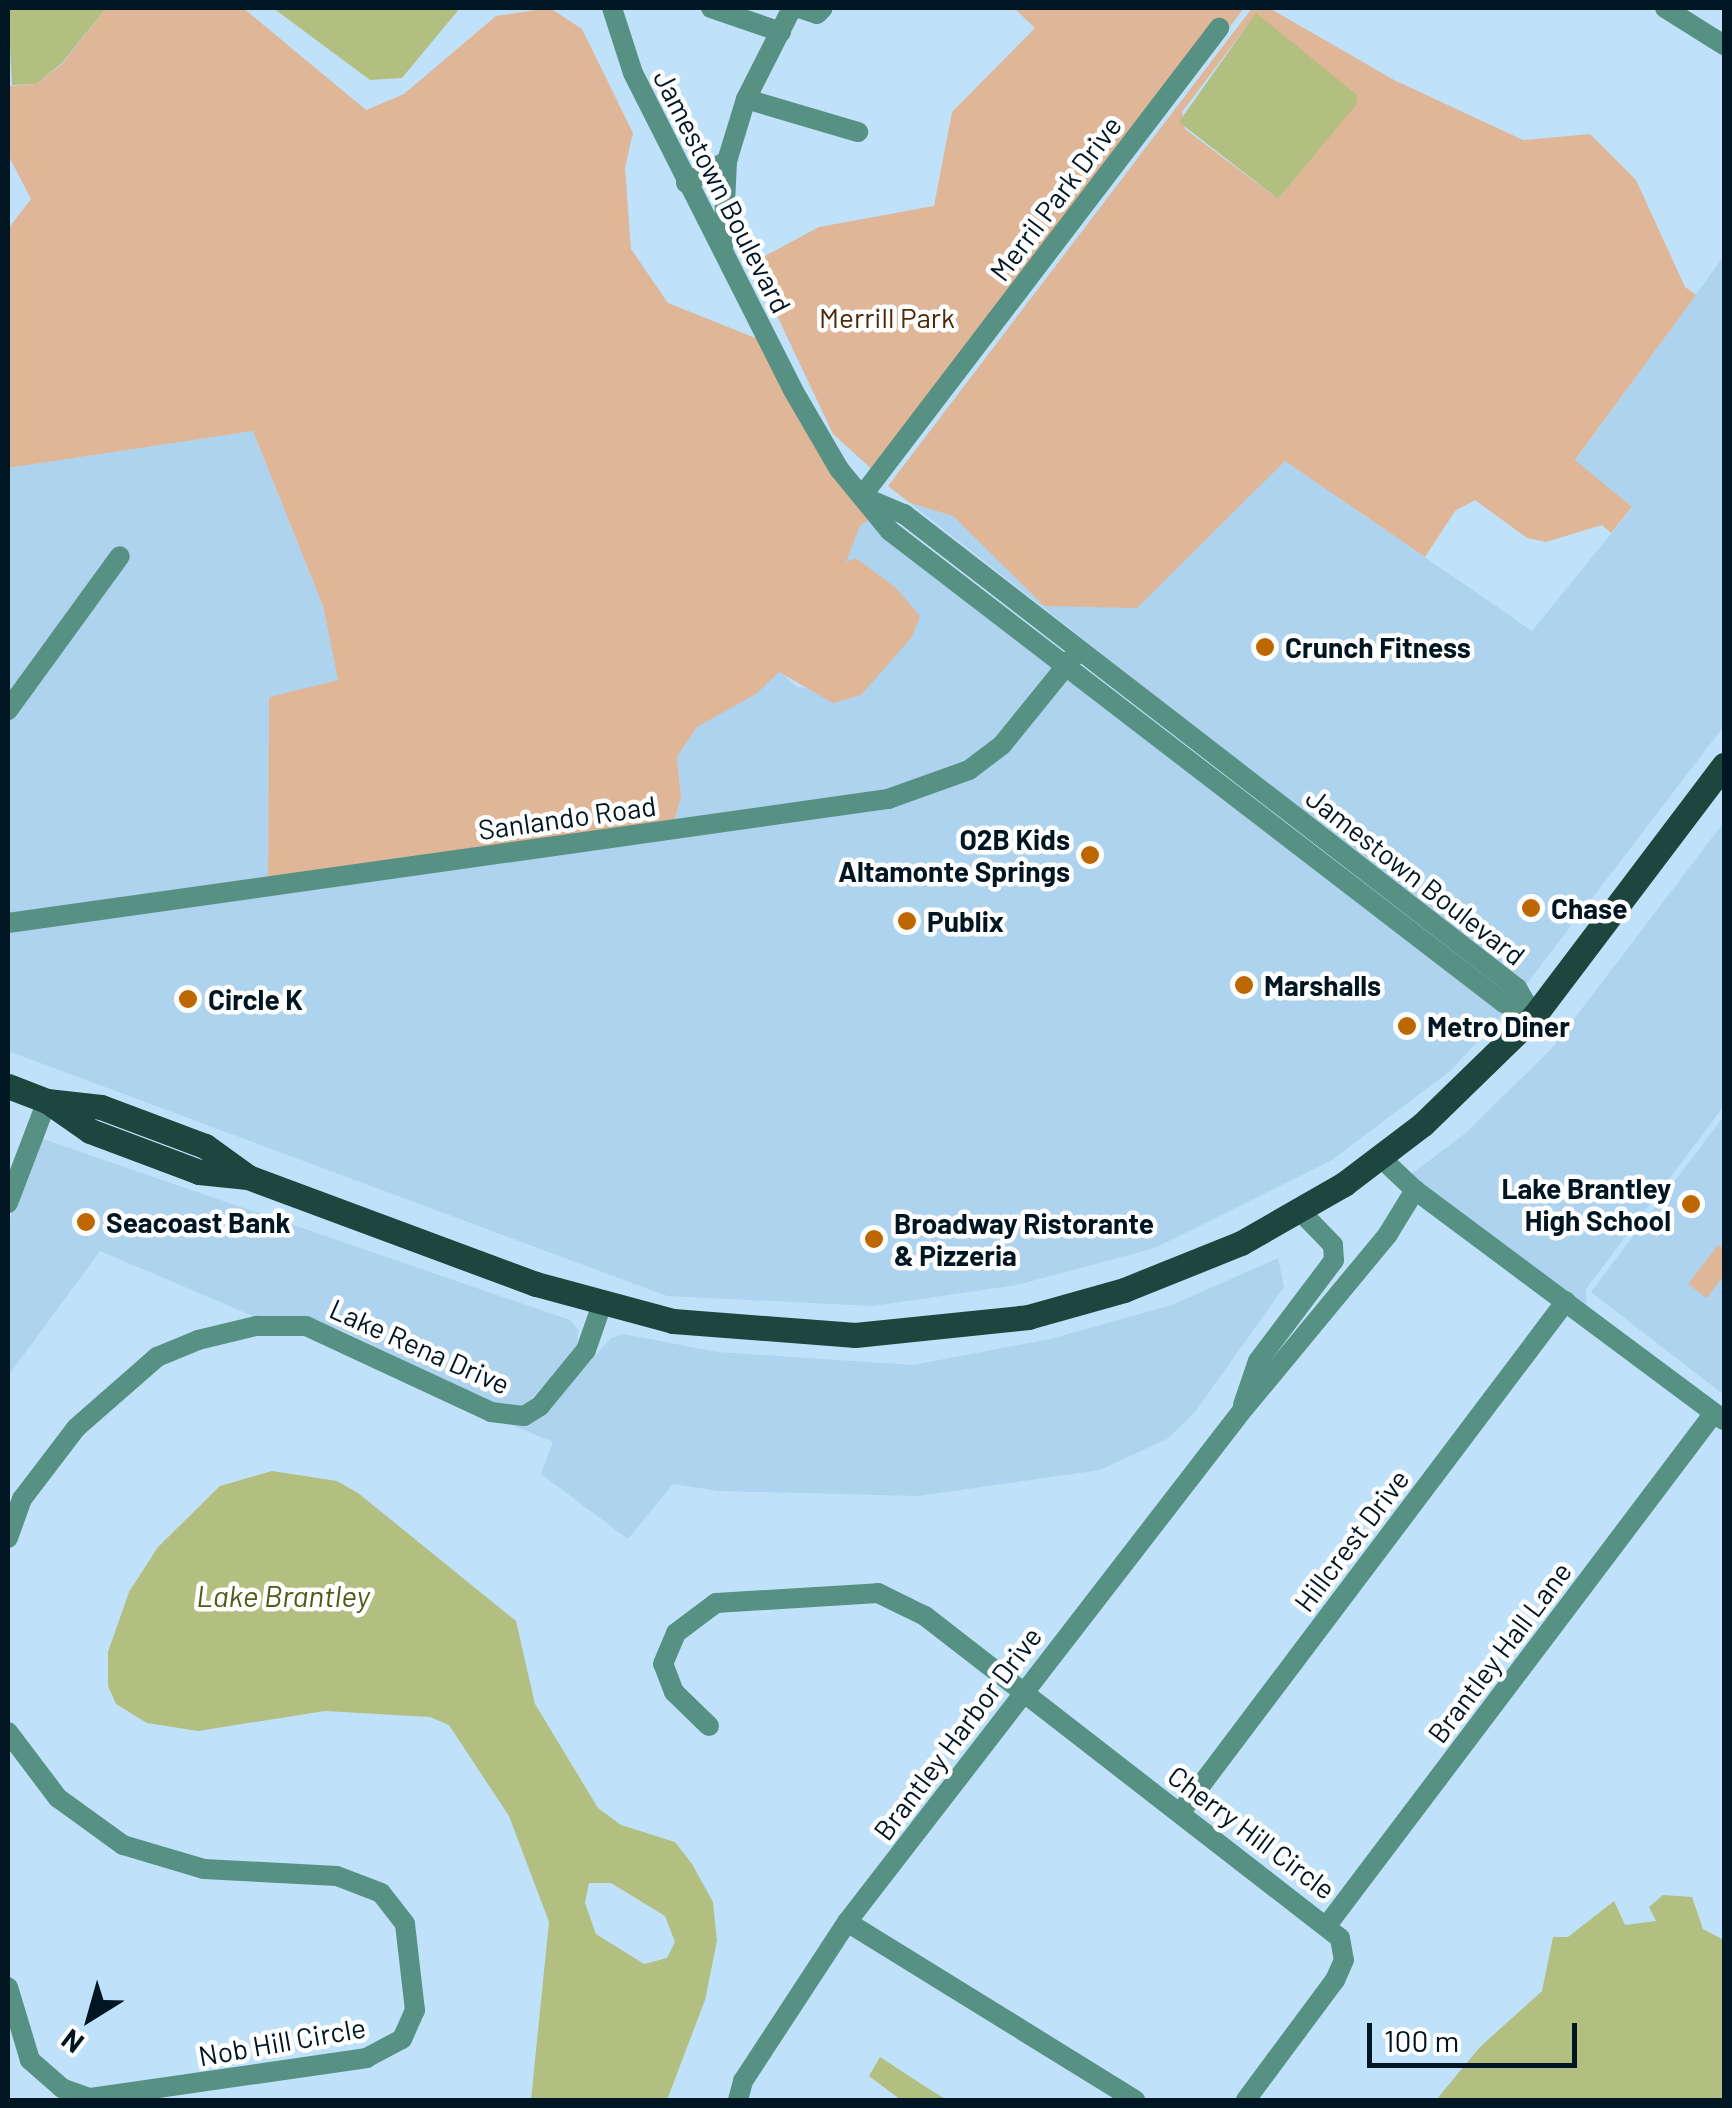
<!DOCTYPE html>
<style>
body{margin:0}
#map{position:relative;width:1732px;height:2108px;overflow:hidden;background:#bfe2fa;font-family:Barlow,sans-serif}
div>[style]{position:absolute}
.built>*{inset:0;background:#add3ee}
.green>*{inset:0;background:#dfb697}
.water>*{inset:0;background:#b2bf81}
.minor>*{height:20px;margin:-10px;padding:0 10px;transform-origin:10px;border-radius:10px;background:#579184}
.major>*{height:25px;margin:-12.5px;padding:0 12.5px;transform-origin:12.5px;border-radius:12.5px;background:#1d463e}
.dots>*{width:28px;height:28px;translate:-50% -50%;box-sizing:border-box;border:5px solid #fefefe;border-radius:50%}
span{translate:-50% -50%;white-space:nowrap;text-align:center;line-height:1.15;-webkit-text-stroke:9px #fefefe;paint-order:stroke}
.street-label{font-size:28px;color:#001623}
.park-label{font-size:28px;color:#4c2909}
.poi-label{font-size:28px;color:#001623;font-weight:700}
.left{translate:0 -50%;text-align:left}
.right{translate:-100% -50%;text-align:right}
.water-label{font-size:30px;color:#505b17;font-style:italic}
.frame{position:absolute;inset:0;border:10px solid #001623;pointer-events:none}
.north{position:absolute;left:40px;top:1968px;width:100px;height:100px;-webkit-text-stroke:8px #fefefe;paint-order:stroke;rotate:217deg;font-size:28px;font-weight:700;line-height:40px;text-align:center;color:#001623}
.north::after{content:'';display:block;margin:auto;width:35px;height:45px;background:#001623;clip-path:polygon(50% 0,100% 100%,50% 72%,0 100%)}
.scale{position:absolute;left:1367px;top:2023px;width:210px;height:45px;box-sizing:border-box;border:5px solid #001623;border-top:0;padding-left:12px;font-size:30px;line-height:35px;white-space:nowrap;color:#001623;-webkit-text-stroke:8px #fefefe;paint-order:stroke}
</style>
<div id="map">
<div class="built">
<i style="clip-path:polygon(1724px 256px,1724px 726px,1525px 986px,910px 503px,953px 516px,1044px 606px,1285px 461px,1532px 631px,1632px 508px,1575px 461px)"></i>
<i style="clip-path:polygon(253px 431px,323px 606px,338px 680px,269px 697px,268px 879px,8px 916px,8px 722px,130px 554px,118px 546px,8px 698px,8px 468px)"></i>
<i style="clip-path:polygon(870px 519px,1055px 668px,997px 740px,966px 763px,887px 792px,674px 822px,681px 797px,677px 757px,697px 727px,755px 694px,779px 671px,797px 687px,861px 695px,919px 616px,857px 558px,845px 563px,860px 526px)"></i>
<i style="clip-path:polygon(1067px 677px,1505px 1012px,1450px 1071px,1332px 1160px,1155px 1248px,1017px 1285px,873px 1306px,667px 1296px,8px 1051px,8px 931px,895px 805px,971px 777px)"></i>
<i style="clip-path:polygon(1724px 822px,1724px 1106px,1586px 1289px,1587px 1307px,1410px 1175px,1467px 1132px,1552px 1048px)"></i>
<i style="clip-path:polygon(1724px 1116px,1724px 1395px,1591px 1292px)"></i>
<i style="clip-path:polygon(40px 1138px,570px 1320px,578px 1329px,577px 1349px,523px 1408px,494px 1405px,346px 1332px,307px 1319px,258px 1318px,100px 1251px,8px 1376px,8px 1223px)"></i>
<i style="clip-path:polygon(1278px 1258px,1284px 1287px,1195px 1412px,1167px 1439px,1100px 1470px,918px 1496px,719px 1491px,673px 1484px,628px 1539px,541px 1474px,553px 1442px,509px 1424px,545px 1411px,611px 1338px,624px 1334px,717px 1352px,913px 1365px,1050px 1339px,1172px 1305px)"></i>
</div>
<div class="green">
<i style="clip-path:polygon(106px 8px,243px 8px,366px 110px,404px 94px,496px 16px,550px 8px,582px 29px,633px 133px,625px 168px,631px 249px,668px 303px,758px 339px,870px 519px,860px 526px,846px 562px,856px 558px,896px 588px,920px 616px,912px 637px,861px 695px,833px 703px,779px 672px,756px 694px,697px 727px,677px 757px,681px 797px,674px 822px,268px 879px,269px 697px,338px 680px,323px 606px,253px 431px,8px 468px,8px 229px,31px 199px,8px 155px,8px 86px,36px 84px,62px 64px)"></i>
<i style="clip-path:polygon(1014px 8px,1244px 8px,885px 481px,833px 434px,752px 263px,819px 227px,934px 206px,952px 112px,1035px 28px)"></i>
<i style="clip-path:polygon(evenodd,1252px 8px,1269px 8px,1394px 80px,1523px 140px,1590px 134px,1636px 180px,1685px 287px,1696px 295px,1575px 460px,1632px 507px,1611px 533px,1602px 525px,1546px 542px,1527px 538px,1475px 500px,1455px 511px,1425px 557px,1285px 461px,1137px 608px,1044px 606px,953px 516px,910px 503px,888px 486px,1252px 8px,1256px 14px,1356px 104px,1278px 199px,1185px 129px,1182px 112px,1256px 14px)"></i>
<i style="clip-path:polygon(1718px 1245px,1724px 1249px,1724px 1275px,1707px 1298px,1688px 1284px)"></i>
</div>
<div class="water">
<i style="clip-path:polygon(8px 8px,106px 8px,62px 63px,36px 84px,12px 85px)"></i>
<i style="clip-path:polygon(273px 8px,460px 8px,402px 78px,370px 80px)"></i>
<i style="clip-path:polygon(1256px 13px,1357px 95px,1356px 105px,1278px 199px,1179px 122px)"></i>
<i style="clip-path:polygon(evenodd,272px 1471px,337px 1481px,358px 1493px,516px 1621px,535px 1704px,598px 1808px,621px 1825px,675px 1842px,692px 1864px,713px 1902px,717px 1941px,705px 2000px,667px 2100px,531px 2100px,549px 1922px,509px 1816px,449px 1725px,430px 1717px,325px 1711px,198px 1731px,147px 1723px,116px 1704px,108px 1686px,108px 1652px,129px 1592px,158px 1547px,220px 1486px,272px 1471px,589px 1883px,611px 1883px,665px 1916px,675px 1942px,667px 1958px,644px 1964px,596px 1934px,585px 1903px,589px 1883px)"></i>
<i style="clip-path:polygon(1663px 1895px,1692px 1897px,1703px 1929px,1724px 1940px,1724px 2100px,1436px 2100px,1480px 2047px,1542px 1991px,1553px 1937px,1568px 1937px,1614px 1901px,1625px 1925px,1656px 1921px,1649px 1907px)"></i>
<i style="clip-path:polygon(880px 2057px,929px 2089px,947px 2100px,901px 2100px,869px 2076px)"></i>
</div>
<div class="minor">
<i style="left:612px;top:8px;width:68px;rotate:72.1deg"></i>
<i style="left:633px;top:73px;width:355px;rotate:63.2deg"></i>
<i style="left:793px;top:390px;width:91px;rotate:59.8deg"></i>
<i style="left:839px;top:469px;width:80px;rotate:50.6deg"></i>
<i style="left:890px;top:531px;width:774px;rotate:37.55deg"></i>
<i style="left:1504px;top:1003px;width:33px;rotate:23deg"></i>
<i style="left:711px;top:8px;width:74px;rotate:18.9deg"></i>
<i style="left:799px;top:8px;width:19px;rotate:18deg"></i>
<i style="left:817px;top:14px;width:8px;rotate:-45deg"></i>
<i style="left:1665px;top:8px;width:70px;rotate:32.1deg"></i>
<i style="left:746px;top:99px;width:117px;rotate:16.4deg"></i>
<i style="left:686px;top:183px;width:47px;rotate:-28.2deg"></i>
<i style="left:723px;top:246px;width:85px;rotate:-87.3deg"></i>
<i style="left:727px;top:161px;width:65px;rotate:-73deg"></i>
<i style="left:746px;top:99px;width:102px;rotate:-63.2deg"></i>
<i style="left:862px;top:496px;width:589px;rotate:-52.66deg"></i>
<i style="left:868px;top:499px;width:39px;rotate:23deg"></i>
<i style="left:904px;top:514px;width:775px;rotate:37.71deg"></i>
<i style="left:1517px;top:988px;width:32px;rotate:60deg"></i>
<i style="left:8px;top:710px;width:190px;rotate:-54deg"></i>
<i style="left:8px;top:923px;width:889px;rotate:-8.02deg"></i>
<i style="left:888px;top:799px;width:86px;rotate:-19.7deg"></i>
<i style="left:969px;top:770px;width:41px;rotate:-37.1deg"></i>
<i style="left:1002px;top:745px;width:121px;rotate:-51deg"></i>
<i style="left:1380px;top:1157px;width:48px;rotate:43.3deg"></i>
<i style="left:1415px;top:1190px;width:385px;rotate:36.7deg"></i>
<i style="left:8px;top:1203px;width:109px;rotate:-69.1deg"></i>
<i style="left:1243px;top:1405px;width:46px;rotate:-71.2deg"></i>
<i style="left:1258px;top:1361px;width:126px;rotate:-53deg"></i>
<i style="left:1334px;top:1260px;width:15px;rotate:-94deg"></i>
<i style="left:1333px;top:1245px;width:47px;rotate:-134.1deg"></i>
<i style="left:8px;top:1538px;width:41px;rotate:-70.3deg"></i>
<i style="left:22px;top:1499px;width:89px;rotate:-52.7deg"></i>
<i style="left:76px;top:1428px;width:108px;rotate:-41.2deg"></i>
<i style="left:157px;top:1357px;width:44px;rotate:-22.5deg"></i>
<i style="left:198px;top:1340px;width:60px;rotate:-13.6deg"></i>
<i style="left:256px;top:1326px;width:50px"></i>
<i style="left:306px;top:1326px;width:204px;rotate:24.9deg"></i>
<i style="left:491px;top:1412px;width:33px;rotate:7deg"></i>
<i style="left:524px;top:1416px;width:19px;rotate:-32deg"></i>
<i style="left:540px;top:1406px;width:72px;rotate:-50.6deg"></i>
<i style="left:586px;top:1350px;width:49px;rotate:-70.8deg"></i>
<i style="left:709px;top:1726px;width:49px;rotate:-135.8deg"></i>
<i style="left:674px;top:1692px;width:30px;rotate:-111deg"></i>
<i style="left:663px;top:1664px;width:34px;rotate:-67deg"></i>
<i style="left:676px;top:1633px;width:50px;rotate:-36.9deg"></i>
<i style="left:716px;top:1603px;width:162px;rotate:-3.5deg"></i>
<i style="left:878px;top:1593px;width:52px;rotate:26.1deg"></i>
<i style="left:925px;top:1616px;width:525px;rotate:37.81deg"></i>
<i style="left:1340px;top:1938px;width:22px;rotate:80deg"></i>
<i style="left:1344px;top:1960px;width:22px;rotate:114deg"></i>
<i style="left:1335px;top:1980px;width:149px;rotate:126.6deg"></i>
<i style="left:8px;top:1732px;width:83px;rotate:52.9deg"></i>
<i style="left:58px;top:1798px;width:80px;rotate:35.9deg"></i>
<i style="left:123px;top:1845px;width:84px;rotate:16.5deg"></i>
<i style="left:204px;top:1869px;width:133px;rotate:3deg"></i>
<i style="left:337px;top:1876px;width:47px;rotate:21.1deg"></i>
<i style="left:381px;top:1893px;width:39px;rotate:52deg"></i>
<i style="left:405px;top:1924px;width:87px;rotate:83.4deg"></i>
<i style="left:415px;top:2010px;width:32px;rotate:114deg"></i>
<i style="left:402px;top:2039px;width:40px;rotate:152deg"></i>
<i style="left:367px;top:2058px;width:281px;rotate:171.8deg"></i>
<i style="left:89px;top:2098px;width:29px;rotate:-160deg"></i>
<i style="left:62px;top:2088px;width:43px;rotate:-138.8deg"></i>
<i style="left:30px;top:2060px;width:76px;rotate:-106.8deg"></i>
<i style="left:1180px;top:1813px;width:641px;rotate:-52.99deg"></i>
<i style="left:847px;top:1922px;width:339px;rotate:31.7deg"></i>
<i style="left:1328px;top:1924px;width:640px;rotate:-52.93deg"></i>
<i style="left:738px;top:2100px;width:20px;rotate:-75deg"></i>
<i style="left:743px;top:2081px;width:190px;rotate:-56.8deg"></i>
<i style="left:847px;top:1922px;width:644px;rotate:-52.31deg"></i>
<i style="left:1241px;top:1412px;width:231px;rotate:-50.4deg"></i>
<i style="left:1388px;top:1234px;width:52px;rotate:-58.5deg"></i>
</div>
<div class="major">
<i style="left:8px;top:1086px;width:42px;rotate:21deg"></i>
<i style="left:47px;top:1101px;width:54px;rotate:6.3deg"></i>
<i style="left:101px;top:1107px;width:111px;rotate:20.6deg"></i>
<i style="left:205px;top:1146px;width:53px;rotate:35.8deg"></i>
<i style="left:47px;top:1101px;width:52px;rotate:34.9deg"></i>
<i style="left:90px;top:1131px;width:116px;rotate:20.6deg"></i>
<i style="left:199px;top:1172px;width:49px;rotate:5.8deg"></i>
<i style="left:248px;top:1177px;width:307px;rotate:20.4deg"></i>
<i style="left:536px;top:1284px;width:142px;rotate:15.1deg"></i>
<i style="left:673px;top:1321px;width:183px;rotate:4.4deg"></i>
<i style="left:855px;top:1335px;width:174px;rotate:-5.9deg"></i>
<i style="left:1028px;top:1317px;width:100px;rotate:-15.7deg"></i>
<i style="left:1124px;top:1290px;width:126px;rotate:-21.9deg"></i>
<i style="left:1241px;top:1243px;width:119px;rotate:-29.8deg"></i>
<i style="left:1344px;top:1184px;width:99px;rotate:-37.2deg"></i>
<i style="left:1423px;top:1124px;width:155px;rotate:-44.2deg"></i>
<i style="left:1534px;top:1016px;width:315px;rotate:-52.9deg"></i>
</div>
<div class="dots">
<i style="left:1265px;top:647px;background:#be6600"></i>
<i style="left:1090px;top:855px;background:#be6600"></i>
<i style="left:1531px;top:908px;background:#be6600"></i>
<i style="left:907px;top:921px;background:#be6600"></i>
<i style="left:1244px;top:985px;background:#be6600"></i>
<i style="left:188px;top:999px;background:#be6600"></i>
<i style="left:1407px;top:1026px;background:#be6600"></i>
<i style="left:1691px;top:1204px;background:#be6600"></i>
<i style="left:86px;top:1222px;background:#be6600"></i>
<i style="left:874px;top:1239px;background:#be6600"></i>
</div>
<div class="street-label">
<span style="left:723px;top:191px;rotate:63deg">Jamestown Boulevard</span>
<span style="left:1055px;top:198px;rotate:-53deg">Merril Park Drive</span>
<span style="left:567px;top:817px;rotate:-8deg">Sanlando Road</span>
<span style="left:1416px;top:876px;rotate:38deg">Jamestown Boulevard</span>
<span style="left:420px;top:1346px;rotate:24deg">Lake Rena Drive</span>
<span style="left:1351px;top:1540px;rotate:-53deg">Hillcrest Drive</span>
<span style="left:1499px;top:1652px;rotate:-53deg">Brantley Hall Lane</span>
<span style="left:957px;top:1733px;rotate:-53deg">Brantley Harbor Drive</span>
<span style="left:1252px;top:1832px;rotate:37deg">Cherry Hill Circle</span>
<span style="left:282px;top:2041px;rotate:-10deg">Nob Hill Circle</span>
</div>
<div class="park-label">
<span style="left:887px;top:317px">Merrill Park</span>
</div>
<div class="poi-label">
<span class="left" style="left:1285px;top:647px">Crunch Fitness</span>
<span class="right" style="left:1070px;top:855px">O2B Kids<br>Altamonte Springs</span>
<span class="left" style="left:1551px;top:908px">Chase</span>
<span class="left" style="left:927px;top:921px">Publix</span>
<span class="left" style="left:1264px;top:985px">Marshalls</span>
<span class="left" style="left:208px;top:999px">Circle K</span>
<span class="left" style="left:1427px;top:1026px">Metro Diner</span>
<span class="right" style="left:1671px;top:1204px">Lake Brantley<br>High School</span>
<span class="left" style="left:106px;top:1222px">Seacoast Bank</span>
<span class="left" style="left:894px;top:1239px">Broadway Ristorante<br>&amp; Pizzeria</span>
</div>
<div class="water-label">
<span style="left:283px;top:1595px">Lake Brantley</span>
</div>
<div class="frame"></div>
<div class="north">N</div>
<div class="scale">100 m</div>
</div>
